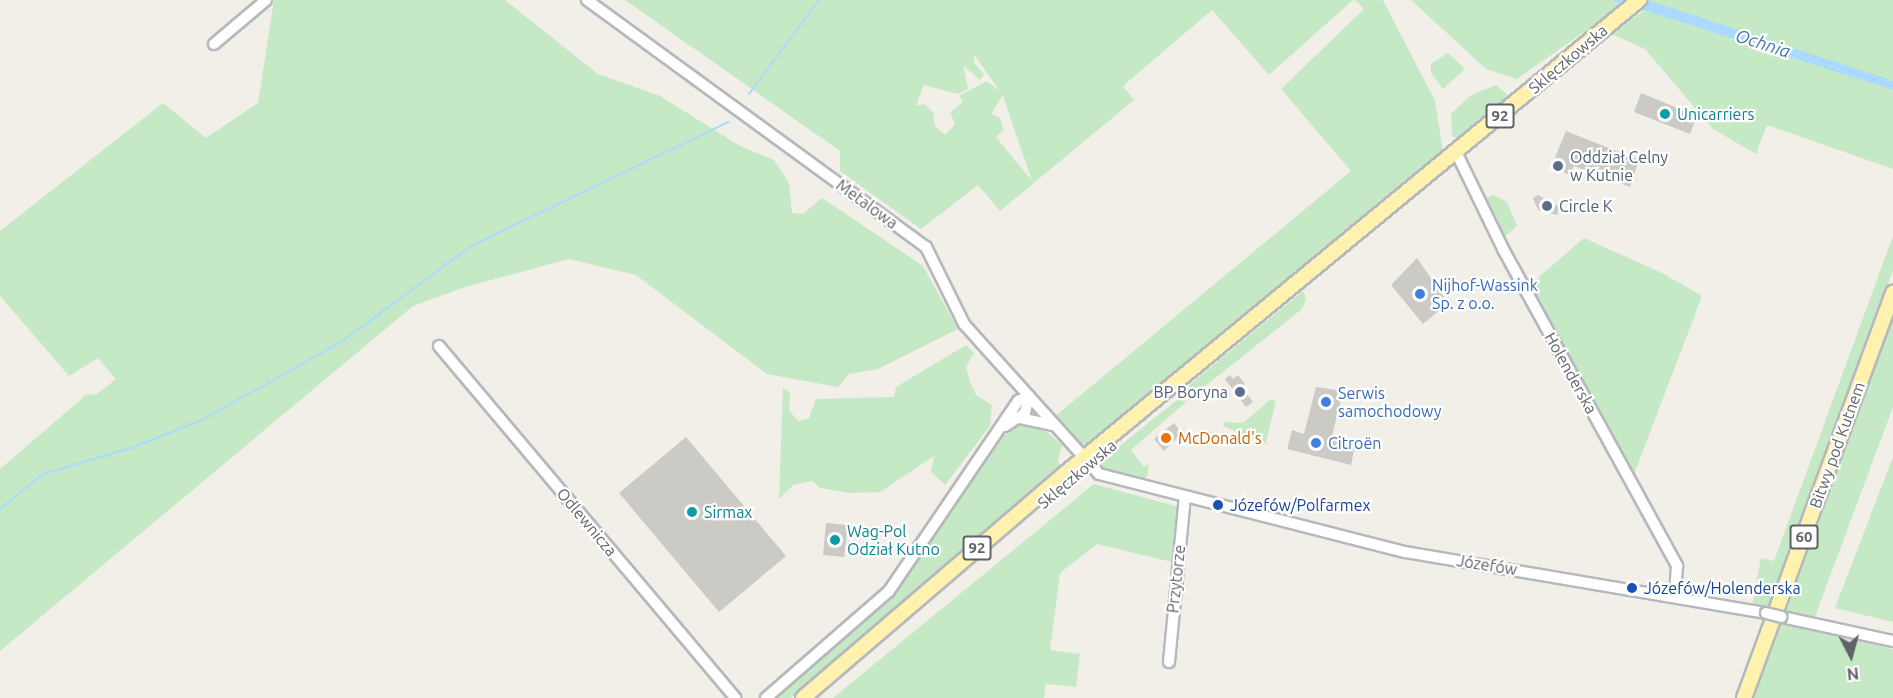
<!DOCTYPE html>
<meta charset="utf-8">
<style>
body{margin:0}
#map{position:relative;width:1893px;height:698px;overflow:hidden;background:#f1efe8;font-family:Ubuntu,sans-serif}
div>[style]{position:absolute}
.green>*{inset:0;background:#c5e8c5}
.water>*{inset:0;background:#aadaff}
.stream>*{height:2px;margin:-1px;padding:0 1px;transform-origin:1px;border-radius:1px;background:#aadaff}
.building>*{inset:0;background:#cccac5}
.roads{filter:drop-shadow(2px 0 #b5b8bc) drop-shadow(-2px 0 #b5b8bc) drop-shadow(0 2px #b5b8bc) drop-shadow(0 -2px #b5b8bc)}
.minor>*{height:10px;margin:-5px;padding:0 5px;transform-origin:5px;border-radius:5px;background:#fff}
.major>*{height:14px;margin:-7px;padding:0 7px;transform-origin:7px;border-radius:7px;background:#fff2af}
.bridges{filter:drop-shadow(2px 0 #b5b8bc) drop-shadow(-2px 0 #b5b8bc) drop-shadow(0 2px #b5b8bc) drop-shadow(0 -2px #b5b8bc)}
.minor-bridge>*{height:10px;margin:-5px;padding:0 5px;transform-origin:5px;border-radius:5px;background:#fff}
.dots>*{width:16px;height:16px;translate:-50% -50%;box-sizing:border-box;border:3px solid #fff;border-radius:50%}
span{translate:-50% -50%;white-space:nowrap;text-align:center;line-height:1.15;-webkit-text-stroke:4.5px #fff;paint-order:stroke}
.shield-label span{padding:2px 4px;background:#fff;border:2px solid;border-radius:4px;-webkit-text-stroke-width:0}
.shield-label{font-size:15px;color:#5f6368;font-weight:700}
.street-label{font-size:16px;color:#5f6368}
.culture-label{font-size:16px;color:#0d838f}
.left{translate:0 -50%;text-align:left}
.service-label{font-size:16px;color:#4e5e75}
.right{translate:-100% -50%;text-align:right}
.shop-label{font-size:16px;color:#366cbe}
.food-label{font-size:16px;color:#c56008}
.transit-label{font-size:16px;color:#164399}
.water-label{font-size:18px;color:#4174aa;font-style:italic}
.north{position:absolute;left:1821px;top:626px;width:60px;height:60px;-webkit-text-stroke:4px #fff;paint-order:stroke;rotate:174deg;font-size:16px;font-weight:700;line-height:24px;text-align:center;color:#5f6368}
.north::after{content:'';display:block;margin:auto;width:21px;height:27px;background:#5f6368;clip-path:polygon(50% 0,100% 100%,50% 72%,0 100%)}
</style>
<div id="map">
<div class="green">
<i style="clip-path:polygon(274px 0,505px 0,598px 74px,660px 96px,740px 146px,774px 160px,789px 183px,792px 213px,803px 214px,822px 198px,923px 266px,958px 329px,878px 369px,849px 374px,838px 387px,767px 374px,636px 275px,569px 259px,465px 287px,413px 306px,0 651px,0 469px,86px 395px,97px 394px,116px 379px,98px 358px,69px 376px,0 296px,0 231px,163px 103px,206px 138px,258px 103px)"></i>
<i style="clip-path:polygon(evenodd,625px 0,1353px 0,1269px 75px,1212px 10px,1123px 86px,1134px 100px,1000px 211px,978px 185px,921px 229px,840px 171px,840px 151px,625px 0,974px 54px,1000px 92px,987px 81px,959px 96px,963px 102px,950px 112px,955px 124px,945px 135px,935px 126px,933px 112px,924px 104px,916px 106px,924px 85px,958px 94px,968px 89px,963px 65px,980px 80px,984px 74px,974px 63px,974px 54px,625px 0,1002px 96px,1003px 96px,1032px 181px,996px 137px,1004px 130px,999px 117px,991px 114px,1002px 96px)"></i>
<i style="clip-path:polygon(1355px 0,1383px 0,1435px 101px,1443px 152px,1092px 443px,1076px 445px,1053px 418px,1351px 171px,1281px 89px,1364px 9px)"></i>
<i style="clip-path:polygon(1411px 0,1612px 0,1625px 3px,1517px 79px,1486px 69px)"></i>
<i style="clip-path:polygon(1648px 0,1893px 0,1893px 81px,1730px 30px)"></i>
<i style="clip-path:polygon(1644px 10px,1893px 90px,1893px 169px,1767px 125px,1756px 154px,1713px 129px,1645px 49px,1612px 34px)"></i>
<i style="clip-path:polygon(1448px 53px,1465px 69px,1443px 89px,1431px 73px,1431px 64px)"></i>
<i style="clip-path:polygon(1496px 85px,1510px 97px,1459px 139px,1452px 136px,1451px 114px,1471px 95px)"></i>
<i style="clip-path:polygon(1493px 195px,1507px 202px,1517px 226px,1505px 236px,1499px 234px,1484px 200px)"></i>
<i style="clip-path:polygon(1893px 236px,1893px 270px,1804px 518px,1769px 610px,1752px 606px,1761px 558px,1774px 561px)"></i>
<i style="clip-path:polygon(1584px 238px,1664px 274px,1702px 296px,1634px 474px,1531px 294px,1540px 276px)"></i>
<i style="clip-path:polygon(1303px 291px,1306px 299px,1302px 309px,1199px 391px,1191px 392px,1189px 385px)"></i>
<i style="clip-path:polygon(1893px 315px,1893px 407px,1814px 619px,1786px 612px)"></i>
<i style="clip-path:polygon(966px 345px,974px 353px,966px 367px,970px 382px,976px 395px,992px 405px,990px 426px,945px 485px,931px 472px,934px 456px,880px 492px,850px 493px,820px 488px,812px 481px,793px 485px,779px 499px,783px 388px,790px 392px,789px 410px,798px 421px,809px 418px,816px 399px,894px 397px,896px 387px)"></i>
<i style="clip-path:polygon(1271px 399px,1276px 401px,1266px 442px,1269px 445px,1223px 426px,1225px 422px,1243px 423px)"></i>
<i style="clip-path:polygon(1177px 400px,1187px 401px,1131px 450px,1144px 467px,1149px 464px,1147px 477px,1138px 480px,1105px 473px,1101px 461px)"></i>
<i style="clip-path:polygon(1022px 423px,1040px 426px,1062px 445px,1058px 460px,1062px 470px,791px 698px,770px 698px,895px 589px,999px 439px)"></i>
<i style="clip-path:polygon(1893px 457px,1893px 622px,1835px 608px)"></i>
<i style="clip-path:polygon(1094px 484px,1179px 507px,1172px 562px,1097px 544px,1060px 573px,1050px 650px,1080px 654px,1076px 687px,1046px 684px,1044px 698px,833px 698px)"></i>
<i style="clip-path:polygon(1781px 624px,1893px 649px,1893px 698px,1754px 698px)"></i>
</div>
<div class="water">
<i style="clip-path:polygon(1612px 0,1648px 0,1893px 81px,1893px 90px)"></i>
</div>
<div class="stream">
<i style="left:749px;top:94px;width:117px;rotate:-53.3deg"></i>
<i style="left:0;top:509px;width:55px;rotate:-39.1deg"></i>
<i style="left:43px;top:474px;width:95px;rotate:-16.5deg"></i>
<i style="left:134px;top:447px;width:73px;rotate:-21.7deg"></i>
<i style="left:202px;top:420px;width:159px;rotate:-29.3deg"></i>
<i style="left:341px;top:342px;width:162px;rotate:-36.4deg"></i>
<i style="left:471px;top:246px;width:286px;rotate:-25.7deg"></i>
</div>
<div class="building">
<i style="clip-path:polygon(1641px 93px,1697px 116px,1690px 134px,1634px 112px)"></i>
<i style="clip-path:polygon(1566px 131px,1639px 160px,1630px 187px,1574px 166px,1570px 175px,1551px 167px)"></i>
<i style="clip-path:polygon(1538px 195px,1560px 207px,1557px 215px,1538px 210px,1533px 198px)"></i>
<i style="clip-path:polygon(1417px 258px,1448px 303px,1423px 324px,1391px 285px)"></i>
<i style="clip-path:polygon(1230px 375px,1233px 379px,1238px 375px,1245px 384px,1242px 387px,1253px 402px,1246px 407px,1225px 379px)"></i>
<i style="clip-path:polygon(1316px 387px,1343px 391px,1331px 440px,1355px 446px,1351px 465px,1287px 449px,1292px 430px,1304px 434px)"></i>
<i style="clip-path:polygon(1174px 423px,1182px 433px,1164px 451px,1154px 439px)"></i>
<i style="clip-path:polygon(686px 437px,786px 556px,719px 612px,619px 493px)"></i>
<i style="clip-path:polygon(826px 523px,848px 525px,844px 557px,823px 555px)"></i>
</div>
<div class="roads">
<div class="minor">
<i style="left:587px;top:0;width:419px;rotate:36.1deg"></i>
<i style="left:926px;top:247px;width:86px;rotate:63.7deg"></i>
<i style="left:964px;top:324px;width:202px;rotate:48deg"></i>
<i style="left:1099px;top:474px;width:316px;rotate:14.3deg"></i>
<i style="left:1405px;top:552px;width:366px;rotate:9.6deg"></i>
<i style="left:214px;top:44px;width:68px;rotate:-40.2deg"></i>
<i style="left:1456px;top:152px;width:108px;rotate:64.1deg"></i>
<i style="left:1503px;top:249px;width:362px;rotate:61.2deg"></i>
<i style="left:1677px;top:566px;width:28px;rotate:94deg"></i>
<i style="left:439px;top:346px;width:460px;rotate:49.9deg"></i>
<i style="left:1020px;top:418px;width:34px;rotate:12deg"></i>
<i style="left:1005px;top:426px;width:24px;rotate:-33deg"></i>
<i style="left:1025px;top:413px;width:17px;rotate:-77deg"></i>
<i style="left:1782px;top:617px;width:114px;rotate:12.2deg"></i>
<i style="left:1169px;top:662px;width:166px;rotate:-84.5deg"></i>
<i style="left:766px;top:698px;width:163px;rotate:-41deg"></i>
<i style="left:889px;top:591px;width:230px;rotate:-55.8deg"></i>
<i style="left:1018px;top:401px;width:12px;rotate:-24deg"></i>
</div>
<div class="major">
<i style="left:803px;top:698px;width:348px;rotate:-40.6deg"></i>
<i style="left:1067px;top:472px;width:742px;rotate:-39.53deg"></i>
<i style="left:1744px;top:698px;width:432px;rotate:-69.8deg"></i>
</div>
</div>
<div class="bridges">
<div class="minor-bridge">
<i style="left:1766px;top:613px;width:16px;rotate:14deg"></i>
</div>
</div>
<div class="dots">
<i style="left:1665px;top:114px;background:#0f9aa8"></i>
<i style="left:1558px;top:166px;background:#5c6f8a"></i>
<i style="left:1547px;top:206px;background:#5c6f8a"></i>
<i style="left:1420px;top:294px;background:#3f7fe0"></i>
<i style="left:1240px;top:392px;background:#5c6f8a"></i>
<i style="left:1326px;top:402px;background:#3f7fe0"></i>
<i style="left:1166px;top:438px;background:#e8710a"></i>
<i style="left:1316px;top:443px;background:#3f7fe0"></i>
<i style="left:1218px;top:505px;background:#1a4fb4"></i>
<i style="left:692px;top:512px;background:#0f9aa8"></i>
<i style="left:835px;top:540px;background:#0f9aa8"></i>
<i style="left:1632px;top:588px;background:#1a4fb4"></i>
</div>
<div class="shield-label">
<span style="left:1500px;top:116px">92</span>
<span style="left:1804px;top:537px">60</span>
<span style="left:977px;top:548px">92</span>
</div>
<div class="street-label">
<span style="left:1568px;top:59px;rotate:-40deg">Sklęczkowska</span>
<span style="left:867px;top:204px;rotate:36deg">Metalowa</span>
<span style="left:1571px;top:373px;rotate:61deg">Holenderska</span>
<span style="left:1837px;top:445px;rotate:-70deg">Bitwy pod Kutnem</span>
<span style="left:1077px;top:474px;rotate:-40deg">Sklęczkowska</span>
<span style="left:587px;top:522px;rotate:50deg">Odlewnicza</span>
<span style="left:1487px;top:565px;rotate:9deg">Józefów</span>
<span style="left:1176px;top:579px;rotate:-84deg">Przytorze</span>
</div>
<div class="culture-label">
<span class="left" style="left:1677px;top:114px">Unicarriers</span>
<span class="left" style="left:704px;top:512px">Sirmax</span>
<span class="left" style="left:847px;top:540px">Wag-Pol<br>Odział Kutno</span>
</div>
<div class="service-label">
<span class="left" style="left:1570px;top:166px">Oddział Celny<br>w Kutnie</span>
<span class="left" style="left:1559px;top:206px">Circle K</span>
<span class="right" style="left:1228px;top:392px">BP Boryna</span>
</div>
<div class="shop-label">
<span class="left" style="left:1432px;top:294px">Nijhof-Wassink<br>Sp. z o.o.</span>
<span class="left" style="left:1338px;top:402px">Serwis<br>samochodowy</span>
<span class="left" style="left:1328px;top:443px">Citroën</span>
</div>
<div class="food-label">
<span class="left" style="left:1178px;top:438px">McDonald's</span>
</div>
<div class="transit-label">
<span class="left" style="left:1230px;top:505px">Józefów/Polfarmex</span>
<span class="left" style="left:1644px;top:588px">Józefów/Holenderska</span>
</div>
<div class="water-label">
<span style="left:1763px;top:43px;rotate:18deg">Ochnia</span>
</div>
<div class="north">N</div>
</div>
